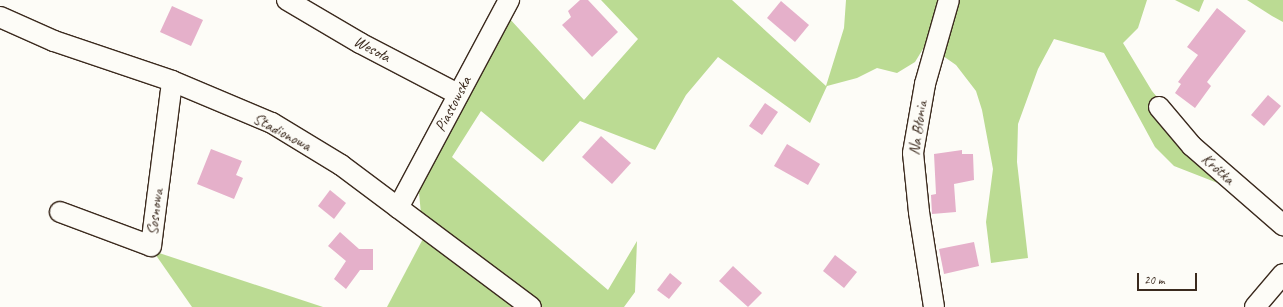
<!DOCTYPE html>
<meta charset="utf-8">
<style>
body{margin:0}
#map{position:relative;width:1283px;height:307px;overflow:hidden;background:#fdfcf7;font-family:Caveat,sans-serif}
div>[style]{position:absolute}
.green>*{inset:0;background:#bbdb93}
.building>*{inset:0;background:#e5b0ca}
.roads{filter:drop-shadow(1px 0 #3b2a1e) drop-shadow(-1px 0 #3b2a1e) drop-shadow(0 1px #3b2a1e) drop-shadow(0 -1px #3b2a1e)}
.street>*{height:20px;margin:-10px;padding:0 10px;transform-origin:10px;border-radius:10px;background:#fdfcf7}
span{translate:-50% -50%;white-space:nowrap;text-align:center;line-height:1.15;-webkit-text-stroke:3px #fdfcf7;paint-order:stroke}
.street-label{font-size:16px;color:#3b2a1e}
.scale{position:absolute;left:1137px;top:273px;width:60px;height:18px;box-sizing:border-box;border:2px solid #3b2a1e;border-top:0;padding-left:5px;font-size:12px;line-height:14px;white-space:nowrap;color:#3b2a1e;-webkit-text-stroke:3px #fdfcf7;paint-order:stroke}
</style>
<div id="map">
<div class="green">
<i style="clip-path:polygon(601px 0,732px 0,826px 86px,844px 28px,846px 0,1147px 0,1138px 28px,1123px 43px,1152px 91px,1233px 189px,1174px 166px,1155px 147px,1104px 53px,1054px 39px,1038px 69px,1018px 124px,1017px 162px,1028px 258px,991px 263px,986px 222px,993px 169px,982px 110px,976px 91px,956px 65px,926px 44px,915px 62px,897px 73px,877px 68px,857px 78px,827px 86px,810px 123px,718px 57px,686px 95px,655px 150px,580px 121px,543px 162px,481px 111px,452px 157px,608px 290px,637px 241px,635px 292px,624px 307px,538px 307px,421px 214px,418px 182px,471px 93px,509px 18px,584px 100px,638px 39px)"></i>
<i style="clip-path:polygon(1175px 0,1204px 0,1199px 12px)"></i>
<i style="clip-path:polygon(1247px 0,1283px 0,1283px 22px,1272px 16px)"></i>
<i style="clip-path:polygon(425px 235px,518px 307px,387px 307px)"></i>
<i style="clip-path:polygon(153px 251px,323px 307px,192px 307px)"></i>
</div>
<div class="building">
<i style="clip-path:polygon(580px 0,588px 0,618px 32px,592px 57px,562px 25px,571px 17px,568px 11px)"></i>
<i style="clip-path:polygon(781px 1px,809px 25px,795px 42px,767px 18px)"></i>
<i style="clip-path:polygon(172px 6px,203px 20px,191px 46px,160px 32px)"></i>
<i style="clip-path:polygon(1217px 8px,1246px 31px,1207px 82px,1211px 86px,1195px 108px,1175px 93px,1181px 84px,1178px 82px,1198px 55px,1187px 47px)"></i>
<i style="clip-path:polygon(1268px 95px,1281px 106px,1264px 126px,1251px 115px)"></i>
<i style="clip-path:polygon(765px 103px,778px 112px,762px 135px,749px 126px)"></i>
<i style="clip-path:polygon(601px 136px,631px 163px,612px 184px,582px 157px)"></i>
<i style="clip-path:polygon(787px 144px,820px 164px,808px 185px,774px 166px)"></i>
<i style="clip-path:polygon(211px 149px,242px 161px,236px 175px,243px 178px,234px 199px,197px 184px)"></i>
<i style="clip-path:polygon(962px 150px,962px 154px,973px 154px,974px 180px,954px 184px,956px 212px,932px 214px,931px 195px,936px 194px,934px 154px)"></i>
<i style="clip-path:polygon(330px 190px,346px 203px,334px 219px,318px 206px)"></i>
<i style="clip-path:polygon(340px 232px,359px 249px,373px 249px,373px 270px,360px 270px,346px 289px,334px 279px,346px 261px,328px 246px)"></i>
<i style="clip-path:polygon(974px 242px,979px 266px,944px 274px,939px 249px)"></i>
<i style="clip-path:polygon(835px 255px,857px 272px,844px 288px,823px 271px)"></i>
<i style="clip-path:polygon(733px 266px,762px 293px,748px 307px,719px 281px)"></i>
<i style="clip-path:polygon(670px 273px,682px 283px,669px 299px,657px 290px)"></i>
</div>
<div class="roads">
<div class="street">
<i style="left:287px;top:0;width:85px;rotate:30.5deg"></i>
<i style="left:360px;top:43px;width:110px;rotate:27.5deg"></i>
<i style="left:0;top:17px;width:59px;rotate:24deg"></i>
<i style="left:54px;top:41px;width:125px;rotate:18.7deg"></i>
<i style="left:172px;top:81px;width:108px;rotate:22.8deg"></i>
<i style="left:272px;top:123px;width:81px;rotate:31.3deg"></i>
<i style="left:341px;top:165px;width:237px;rotate:36.8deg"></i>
<i style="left:1159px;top:107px;width:51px;rotate:49.8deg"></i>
<i style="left:1192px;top:146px;width:121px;rotate:41deg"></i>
<i style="left:398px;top:208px;width:236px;rotate:-61.9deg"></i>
<i style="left:60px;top:212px;width:97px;rotate:20.5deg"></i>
<i style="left:151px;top:246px;width:166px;rotate:-82.7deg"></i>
<i style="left:934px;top:307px;width:96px;rotate:-99deg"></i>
<i style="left:919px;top:212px;width:59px;rotate:-95.8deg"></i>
<i style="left:913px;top:153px;width:70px;rotate:-80.1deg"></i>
<i style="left:925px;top:84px;width:87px;rotate:-74.1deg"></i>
<i style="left:1255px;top:307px;width:43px;rotate:-49.7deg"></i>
</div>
</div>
<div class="street-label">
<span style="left:372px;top:49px;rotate:28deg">Wesoła</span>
<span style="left:453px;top:104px;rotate:-62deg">Piastowska</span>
<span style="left:918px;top:128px;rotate:-82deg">Na Błonia</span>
<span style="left:282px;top:132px;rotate:28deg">Stadionowa</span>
<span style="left:1218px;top:169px;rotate:42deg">Krótka</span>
<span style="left:155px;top:212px;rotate:-83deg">Sosnowa</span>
</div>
<div class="scale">20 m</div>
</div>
